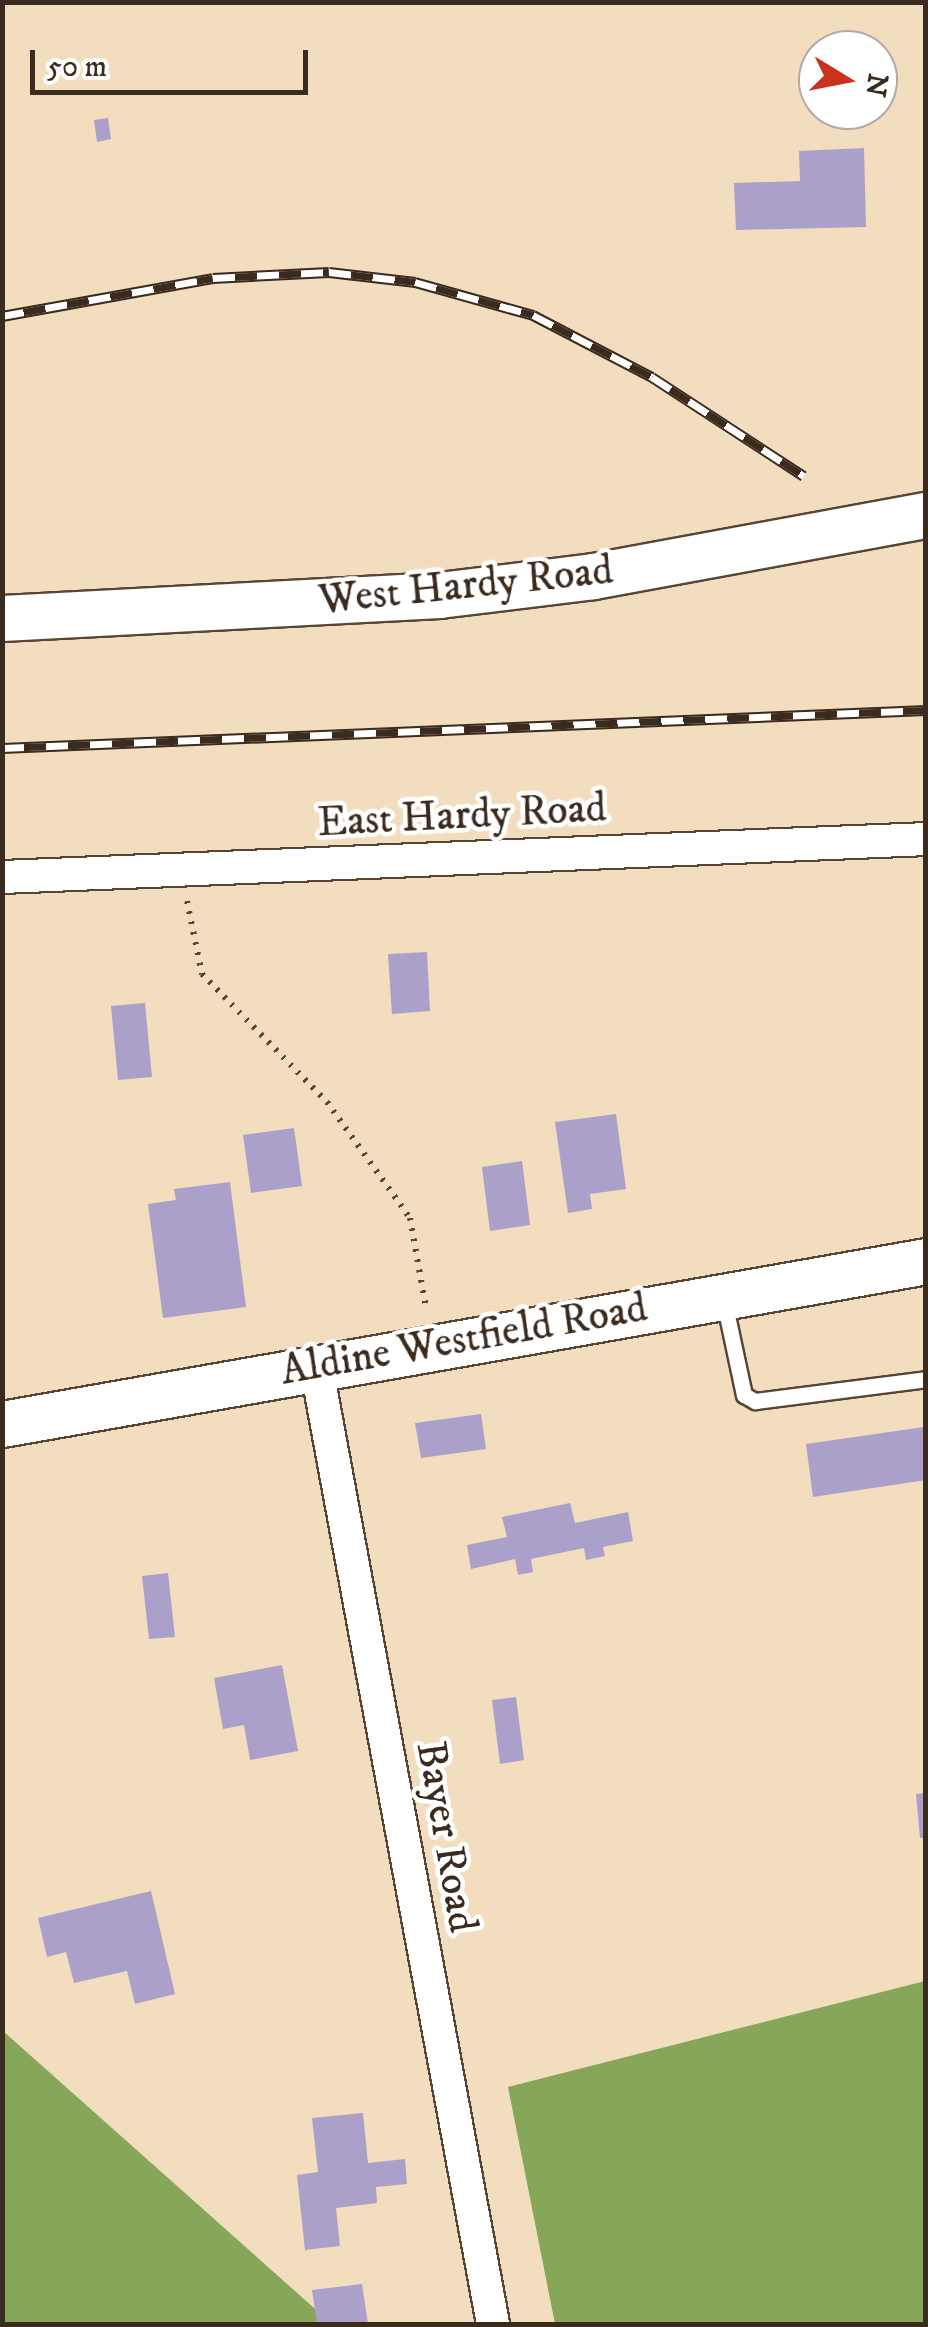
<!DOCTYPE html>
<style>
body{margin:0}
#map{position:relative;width:928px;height:2327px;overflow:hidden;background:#f3ddbf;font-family:"IM FELL DW Pica",serif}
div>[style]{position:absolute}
.forest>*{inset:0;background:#86a659}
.building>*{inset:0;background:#aba0ca}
.path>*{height:6px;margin-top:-3px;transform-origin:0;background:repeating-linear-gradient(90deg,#574536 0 2.5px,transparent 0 10.5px)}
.roads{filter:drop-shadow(2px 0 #574536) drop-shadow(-2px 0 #574536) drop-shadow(0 2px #574536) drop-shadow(0 -2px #574536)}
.lane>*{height:15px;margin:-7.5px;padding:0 7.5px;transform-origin:7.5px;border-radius:7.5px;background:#fff}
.street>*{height:32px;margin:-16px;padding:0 16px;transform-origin:16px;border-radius:16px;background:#fff}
.secondary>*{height:45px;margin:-22.5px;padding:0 22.5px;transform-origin:22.5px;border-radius:22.5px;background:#fff}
.rail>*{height:11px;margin-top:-5.5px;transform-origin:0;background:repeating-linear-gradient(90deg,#fff 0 22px,#3b2a1e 0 44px);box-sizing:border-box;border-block:2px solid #3b2a1e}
span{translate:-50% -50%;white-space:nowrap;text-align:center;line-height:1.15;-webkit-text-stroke:9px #fff;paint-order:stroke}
.street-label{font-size:42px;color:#3b2a1e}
.frame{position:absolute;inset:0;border:5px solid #3b2a1e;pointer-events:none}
.north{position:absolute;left:798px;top:30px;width:100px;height:100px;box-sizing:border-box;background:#fff;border:2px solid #b1aaa5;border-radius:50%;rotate:100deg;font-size:28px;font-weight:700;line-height:40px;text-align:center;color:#3b2a1e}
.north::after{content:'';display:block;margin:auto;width:35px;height:45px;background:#c8321e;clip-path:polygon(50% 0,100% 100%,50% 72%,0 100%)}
.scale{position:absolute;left:30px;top:50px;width:278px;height:45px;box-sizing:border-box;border:5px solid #3b2a1e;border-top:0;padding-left:12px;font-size:30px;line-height:35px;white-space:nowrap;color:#3b2a1e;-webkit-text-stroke:8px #fff;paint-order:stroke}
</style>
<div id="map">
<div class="forest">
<i style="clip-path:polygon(925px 1981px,925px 2324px,555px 2324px,508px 2087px)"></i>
<i style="clip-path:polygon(3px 2031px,332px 2324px,3px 2324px)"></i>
</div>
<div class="building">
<i style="clip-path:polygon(108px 118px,111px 139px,97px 142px,94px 120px)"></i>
<i style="clip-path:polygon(864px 148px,866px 227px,736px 230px,734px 183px,800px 181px,799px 151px)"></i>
<i style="clip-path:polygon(427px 952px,430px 1011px,392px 1014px,388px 954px)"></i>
<i style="clip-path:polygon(145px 1003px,152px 1077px,118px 1080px,111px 1006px)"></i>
<i style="clip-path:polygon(616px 1114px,626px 1189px,590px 1194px,592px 1209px,568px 1213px,555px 1122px)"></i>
<i style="clip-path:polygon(294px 1128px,302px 1186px,251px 1193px,243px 1135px)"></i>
<i style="clip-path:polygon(522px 1161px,530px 1225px,490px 1231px,482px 1167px)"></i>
<i style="clip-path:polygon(230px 1182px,246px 1307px,163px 1318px,148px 1204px,176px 1200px,174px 1189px)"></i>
<i style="clip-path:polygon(481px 1414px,486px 1449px,421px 1458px,415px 1423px)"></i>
<i style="clip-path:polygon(924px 1427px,926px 1480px,813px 1497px,806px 1444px)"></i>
<i style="clip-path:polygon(570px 1503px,575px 1523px,628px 1512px,633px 1541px,603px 1547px,605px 1556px,586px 1560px,584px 1548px,531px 1559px,533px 1572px,518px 1575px,515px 1559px,471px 1569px,467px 1545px,507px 1537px,502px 1517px)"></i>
<i style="clip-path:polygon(168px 1573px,175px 1637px,149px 1639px,142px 1576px)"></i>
<i style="clip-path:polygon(282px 1665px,298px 1751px,250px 1760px,244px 1725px,223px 1729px,214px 1678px)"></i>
<i style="clip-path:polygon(516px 1697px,524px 1760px,500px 1764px,492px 1700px)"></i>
<i style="clip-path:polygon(926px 1793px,926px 1838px,920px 1838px,916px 1794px)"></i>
<i style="clip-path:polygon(151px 1891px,175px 1994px,135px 2004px,127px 1971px,74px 1983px,66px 1952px,47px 1957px,38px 1918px)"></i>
<i style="clip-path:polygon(363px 2113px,368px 2163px,405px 2159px,407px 2184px,376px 2187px,377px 2203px,336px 2208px,340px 2246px,305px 2250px,297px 2175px,318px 2172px,312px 2118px)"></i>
<i style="clip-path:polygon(362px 2284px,368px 2324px,317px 2324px,312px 2290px)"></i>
</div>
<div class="path">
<i style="left:187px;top:901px;width:75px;rotate:78.4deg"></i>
<i style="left:202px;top:974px;width:179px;rotate:45.7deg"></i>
<i style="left:327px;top:1102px;width:143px;rotate:54.4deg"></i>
<i style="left:410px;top:1218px;width:91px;rotate:79.9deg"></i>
</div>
<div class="roads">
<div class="lane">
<i style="left:724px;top:1301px;width:96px;rotate:78deg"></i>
<i style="left:744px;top:1395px;width:13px;rotate:29deg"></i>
<i style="left:755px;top:1401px;width:172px;rotate:-7.3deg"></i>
</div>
<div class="street">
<i style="left:2px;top:877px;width:925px;rotate:-2.35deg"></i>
<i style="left:316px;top:1365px;width:975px;rotate:79.54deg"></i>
</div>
<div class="secondary">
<i style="left:2px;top:618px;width:438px;rotate:-3deg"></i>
<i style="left:439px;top:595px;width:155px;rotate:-7deg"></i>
<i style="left:593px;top:576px;width:339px;rotate:-10.4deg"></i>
<i style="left:2px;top:1424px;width:938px;rotate:-10deg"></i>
</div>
</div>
<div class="rail">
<i style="left:2px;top:316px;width:214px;rotate:-10.2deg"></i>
<i style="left:213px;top:278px;width:116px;rotate:-3deg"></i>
<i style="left:329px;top:272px;width:87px;rotate:6.6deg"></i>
<i style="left:415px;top:282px;width:123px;rotate:15.6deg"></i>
<i style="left:533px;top:315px;width:134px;rotate:27.5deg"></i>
<i style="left:652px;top:377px;width:181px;rotate:33.1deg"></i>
<i style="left:2px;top:748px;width:925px;rotate:-2.35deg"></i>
</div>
<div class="street-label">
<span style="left:466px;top:586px;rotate:-6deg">West Hardy Road</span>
<span style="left:462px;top:816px;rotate:-3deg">East Hardy Road</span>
<span style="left:464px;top:1340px;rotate:-10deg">Aldine Westfield Road</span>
<span style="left:446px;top:1837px;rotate:80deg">Bayer Road</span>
</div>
<div class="frame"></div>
<div class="north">N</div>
<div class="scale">50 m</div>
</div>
